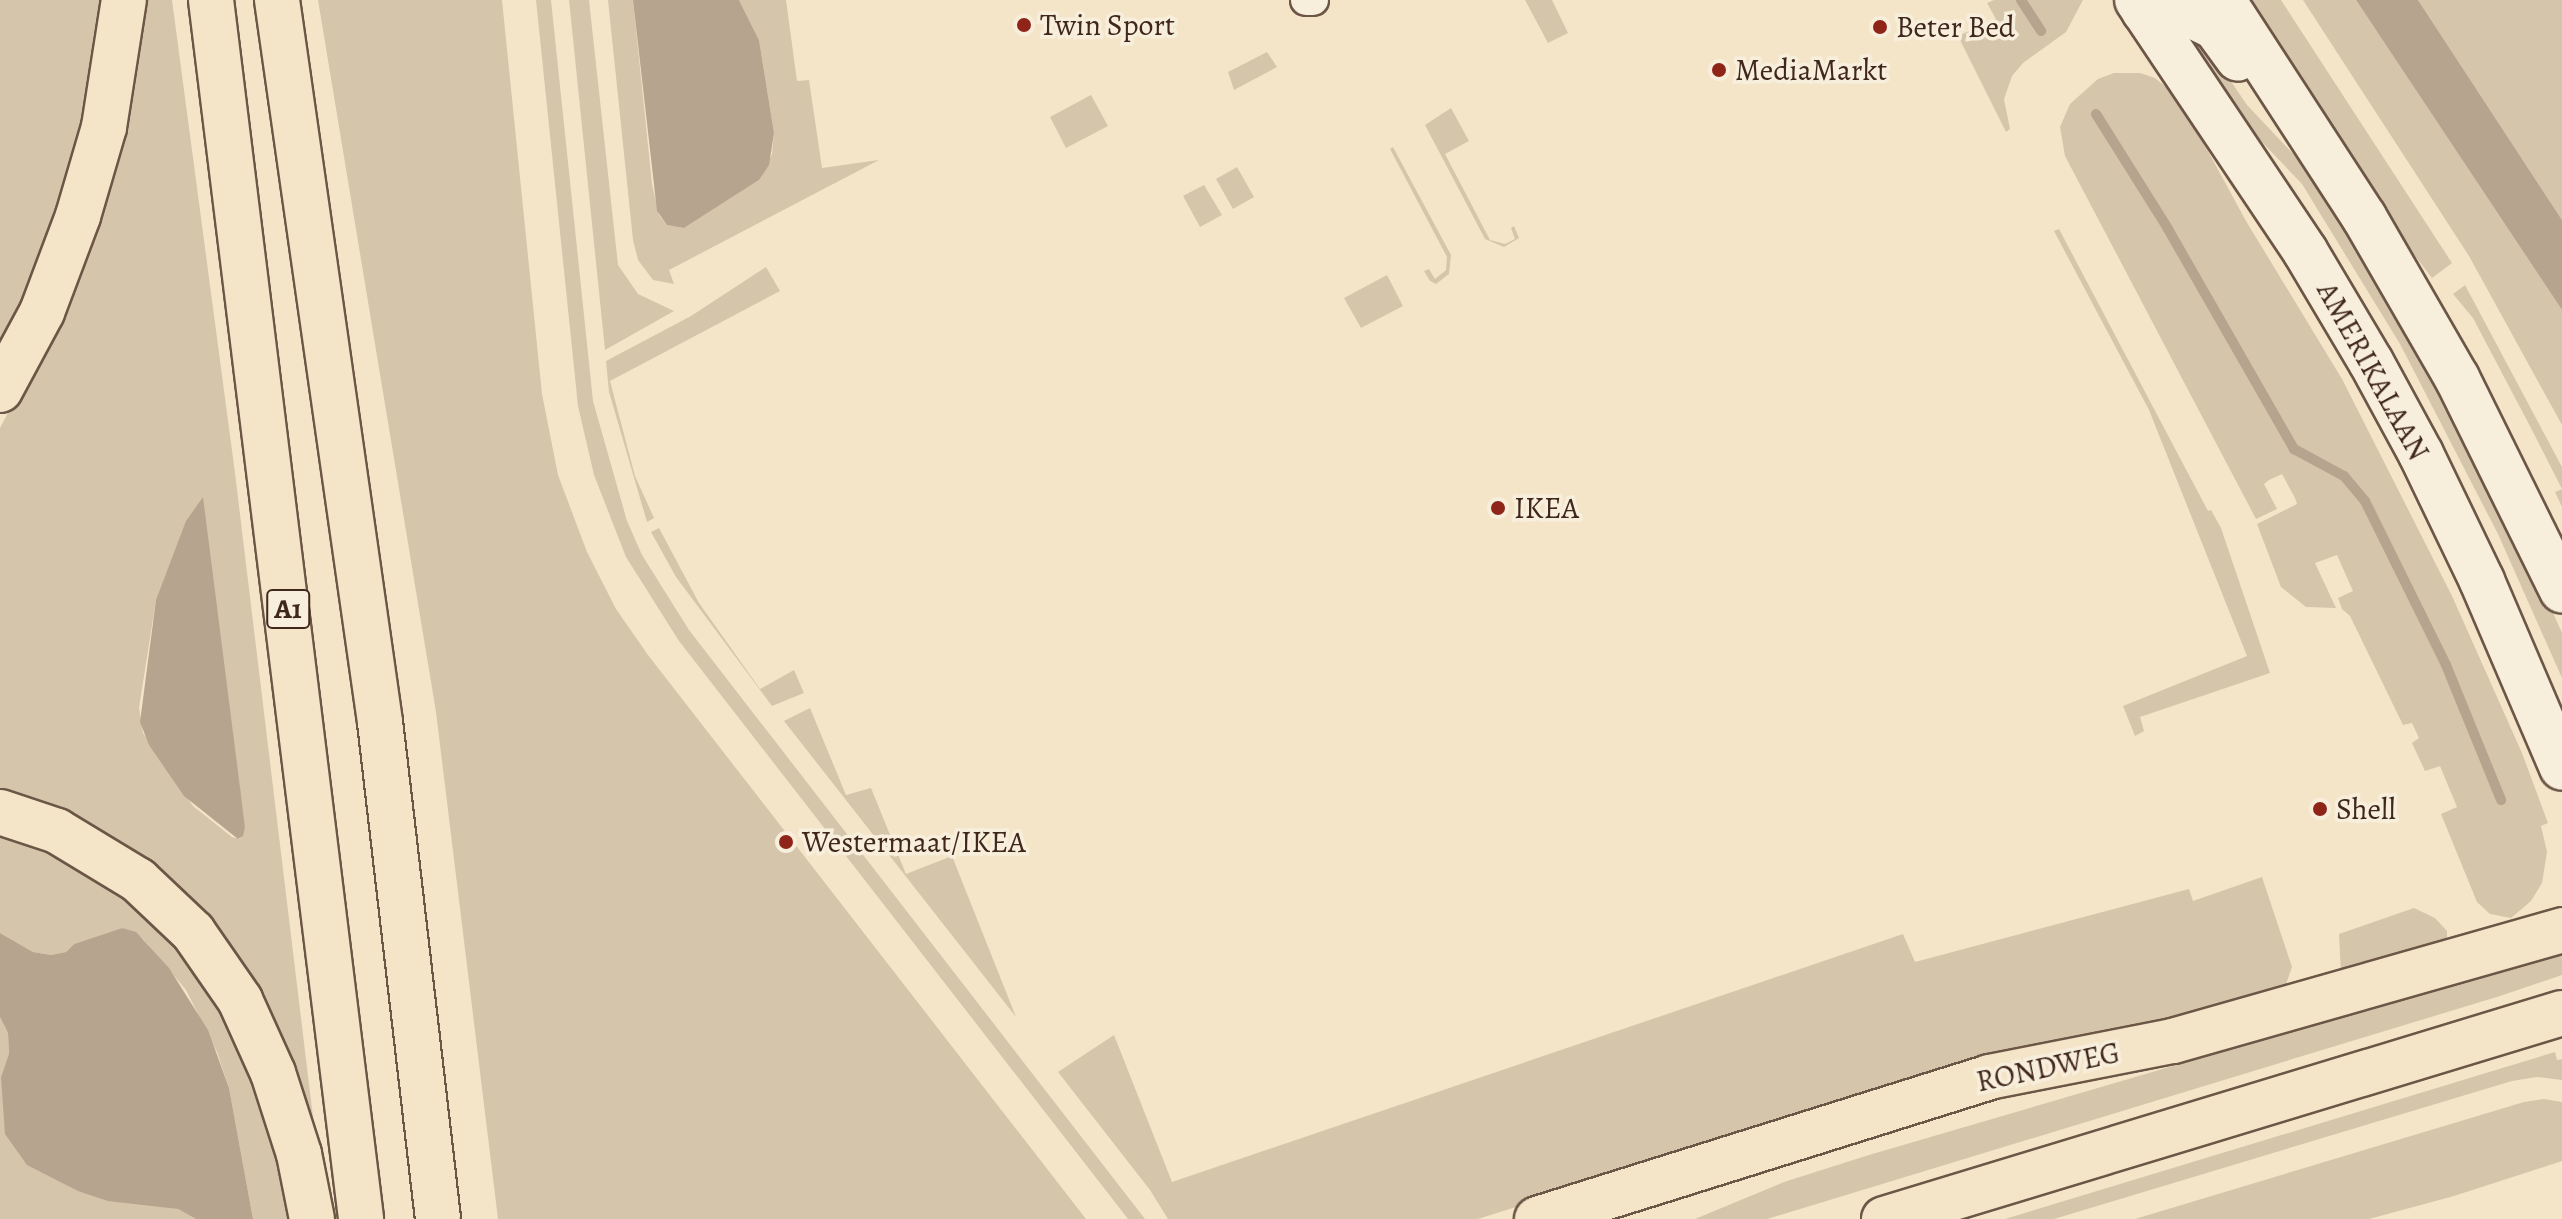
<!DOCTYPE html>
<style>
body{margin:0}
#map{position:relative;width:2562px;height:1219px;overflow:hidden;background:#f4e5c9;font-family:Alegreya,serif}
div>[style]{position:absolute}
.green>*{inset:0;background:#d5c5ab}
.water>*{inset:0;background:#b6a48e}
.stream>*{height:10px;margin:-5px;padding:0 5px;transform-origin:5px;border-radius:5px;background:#b6a48e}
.roads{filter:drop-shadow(2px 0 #6c5646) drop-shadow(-2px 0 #6c5646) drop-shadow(0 2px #6c5646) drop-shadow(0 -2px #6c5646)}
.minor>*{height:30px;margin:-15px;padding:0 15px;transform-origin:15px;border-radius:15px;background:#f8eedc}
.secondary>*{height:44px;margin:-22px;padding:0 22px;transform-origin:22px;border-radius:22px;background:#f8eedc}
.primary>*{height:44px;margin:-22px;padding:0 22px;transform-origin:22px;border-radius:22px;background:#f4e5c9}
.motorway>*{height:44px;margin:-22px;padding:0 22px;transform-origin:22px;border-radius:22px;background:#f4e5c9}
.dots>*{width:22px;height:22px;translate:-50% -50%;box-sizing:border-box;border:4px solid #f8eedc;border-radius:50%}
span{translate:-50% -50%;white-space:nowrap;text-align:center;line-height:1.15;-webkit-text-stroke:7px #f8eedc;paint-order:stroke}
.shield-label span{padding:2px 6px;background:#f8eedc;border:2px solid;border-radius:6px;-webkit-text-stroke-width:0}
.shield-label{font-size:28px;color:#3f271b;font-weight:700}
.poi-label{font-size:30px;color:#3f271b}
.left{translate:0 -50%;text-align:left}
.street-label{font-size:30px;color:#3f271b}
</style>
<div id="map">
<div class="green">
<i style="clip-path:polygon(0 0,100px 0,82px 123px,58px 208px,21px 304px,0 346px)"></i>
<i style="clip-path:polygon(evenodd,140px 0,172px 0,235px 473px,317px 1150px,292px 1067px,65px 812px,0 790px,0 428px,57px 320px,140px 0,156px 600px,240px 792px,245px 827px,240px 839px,232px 837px,193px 806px,143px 733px,139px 708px,156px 600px)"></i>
<i style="clip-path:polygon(318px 0,502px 0,542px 394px,558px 475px,587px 552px,616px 609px,648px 655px,1086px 1219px,498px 1219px,436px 712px)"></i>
<i style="clip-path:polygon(536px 0,551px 0,593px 401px,627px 521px,642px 555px,689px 630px,1145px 1219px,1128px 1219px,679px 641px,626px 557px,594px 475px,578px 406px)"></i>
<i style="clip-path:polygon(569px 0,589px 0,618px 265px,638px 294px,674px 311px,605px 350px)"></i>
<i style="clip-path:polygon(608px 0,633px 0,652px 184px,659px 215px,667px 225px,684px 228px,759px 180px,772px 154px,774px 133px,759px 40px,739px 0,786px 0,797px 81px,809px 80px,822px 168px,879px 160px,669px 270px,674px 284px,653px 280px,638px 260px,633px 240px)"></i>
<i style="clip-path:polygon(1525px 0,1552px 0,1568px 33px,1548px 43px)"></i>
<i style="clip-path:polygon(1994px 0,2083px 0,2066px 32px,2023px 63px,2012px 76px,2004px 99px,2010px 129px,2006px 132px,1958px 36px,1996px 19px,1987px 3px)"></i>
<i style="clip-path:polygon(2245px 0,2281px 0,2452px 263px,2432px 278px,2389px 222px)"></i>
<i style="clip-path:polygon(2303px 0,2356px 0,2562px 310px,2562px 425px,2469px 256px)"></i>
<i style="clip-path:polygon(2418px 0,2562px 0,2562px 220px)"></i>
<i style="clip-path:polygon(2201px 37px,2247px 105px,2316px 178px,2336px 204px,2513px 523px,2562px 633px,2562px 678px,2498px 534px,2400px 344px,2302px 184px,2241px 120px,2189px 41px)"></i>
<i style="clip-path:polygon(1267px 52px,1277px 67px,1234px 90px,1228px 72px)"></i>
<i style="clip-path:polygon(2114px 73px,2140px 73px,2155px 78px,2179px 98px,2246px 221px,2342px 379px,2452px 596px,2522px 753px,2548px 823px,2541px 826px,2547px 852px,2542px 883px,2531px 901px,2511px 918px,2490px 914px,2477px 902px,2441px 814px,2457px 807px,2440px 766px,2425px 771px,2412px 743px,2419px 738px,2412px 723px,2403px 725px,2350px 616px,2342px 609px,2338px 598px,2353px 591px,2337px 555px,2315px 563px,2336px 608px,2306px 607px,2281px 587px,2257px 524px,2297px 504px,2295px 498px,2282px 474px,2269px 480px,2264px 484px,2277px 509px,2256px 519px,2065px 156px,2060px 127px,2070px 104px,2098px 79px)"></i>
<i style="clip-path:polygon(1091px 95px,1108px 126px,1066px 148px,1050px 117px)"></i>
<i style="clip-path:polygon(1451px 108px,1469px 141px,1445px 154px,1490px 240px,1505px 244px,1515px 239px,1511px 228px,1514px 226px,1519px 238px,1504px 247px,1485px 239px,1425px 125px)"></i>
<i style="clip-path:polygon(1393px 147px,1451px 255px,1449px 274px,1436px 284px,1430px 281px,1424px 271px,1429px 269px,1435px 279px,1446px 270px,1447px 257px,1390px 149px)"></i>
<i style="clip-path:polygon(1237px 167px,1254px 197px,1233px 209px,1216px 179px)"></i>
<i style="clip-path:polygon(1204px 185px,1222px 215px,1200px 227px,1183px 196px)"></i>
<i style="clip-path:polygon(2059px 229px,2208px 511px,2211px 510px,2221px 528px,2270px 673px,2140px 717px,2144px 731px,2135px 736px,2123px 706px,2247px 656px,2149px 410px,2054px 231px)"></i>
<i style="clip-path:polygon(766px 267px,780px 291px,610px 381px,635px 476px,654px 518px,647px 522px,609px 392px,606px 361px,691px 316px)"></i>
<i style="clip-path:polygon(1387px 275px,1403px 306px,1361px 328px,1344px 298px)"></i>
<i style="clip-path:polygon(2465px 285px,2562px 467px,2562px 507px,2555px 492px,2562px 489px,2532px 430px,2473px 318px,2453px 294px)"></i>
<i style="clip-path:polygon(659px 528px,699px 603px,760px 689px,794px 670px,804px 693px,772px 706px,676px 577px,651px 532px)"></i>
<i style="clip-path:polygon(810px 708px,846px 795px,871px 788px,906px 874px,952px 856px,1016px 1017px,784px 721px)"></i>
<i style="clip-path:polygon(0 833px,49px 849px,126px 897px,177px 946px,223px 1010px,255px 1078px,277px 1156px,288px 1219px,253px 1219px,229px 1088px,217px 1052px,186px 990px,143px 939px,122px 928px,74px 944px,66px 952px,51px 955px,33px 952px,0 933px)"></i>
<i style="clip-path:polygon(2262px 877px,2292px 967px,2285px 987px,2176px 1022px,1981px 1060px,1478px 1219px,1168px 1219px,1150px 1190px,1058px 1072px,1114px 1035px,1172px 1182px,1903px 934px,1915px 962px,2189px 889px,2193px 901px)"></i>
<i style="clip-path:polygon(2414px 908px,2435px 918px,2447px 931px,2447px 942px,2341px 972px,2339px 934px)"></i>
<i style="clip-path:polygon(2562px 952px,2562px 975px,2500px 996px,1767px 1219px,1695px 1219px,1784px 1182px,1869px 1155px)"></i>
<i style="clip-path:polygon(0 1017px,8px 1033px,9px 1055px,1px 1077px,153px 1205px,178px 1209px,196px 1219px,0 1219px)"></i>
<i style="clip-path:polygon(2555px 1052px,2557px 1060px,2562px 1059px,2562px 1080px,2537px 1077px,2512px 1081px,2054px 1219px,2005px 1219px)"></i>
<i style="clip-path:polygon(2544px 1099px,2562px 1102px,2562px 1161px,2454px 1196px,2369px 1219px,2135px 1219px,2524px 1102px)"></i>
</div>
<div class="water">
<i style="clip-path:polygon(633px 0,739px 0,759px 40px,774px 133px,769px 165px,759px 180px,684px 228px,667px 225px,657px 211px)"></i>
<i style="clip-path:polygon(2356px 0,2418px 0,2562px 220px,2562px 310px)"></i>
<i style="clip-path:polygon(203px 497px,245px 827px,243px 836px,238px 839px,184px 796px,149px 745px,140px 722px,156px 600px,186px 521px)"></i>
<i style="clip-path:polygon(122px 928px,136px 932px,169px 968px,208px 1030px,229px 1088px,253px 1219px,196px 1219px,178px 1209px,108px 1201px,78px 1191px,27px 1165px,5px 1134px,1px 1077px,9px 1054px,8px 1033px,0 1017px,0 933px,33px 952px,51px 955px,66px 952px,74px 944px)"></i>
</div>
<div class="stream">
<i style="left:2021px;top:0;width:37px;rotate:57deg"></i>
<i style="left:2096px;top:114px;width:136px;rotate:57.9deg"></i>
<i style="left:2168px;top:229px;width:254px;rotate:60.2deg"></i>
<i style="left:2294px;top:449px;width:57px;rotate:28.4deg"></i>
<i style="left:2344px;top:476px;width:33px;rotate:50deg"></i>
<i style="left:2365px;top:501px;width:183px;rotate:63.7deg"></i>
<i style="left:2446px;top:665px;width:146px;rotate:67.8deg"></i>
</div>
<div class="roads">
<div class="minor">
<i style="left:1306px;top:0;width:7px"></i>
</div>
<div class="secondary">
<i style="left:2137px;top:0;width:302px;rotate:56.2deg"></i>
<i style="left:2305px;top:251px;width:129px;rotate:59.3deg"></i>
<i style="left:2371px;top:362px;width:105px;rotate:61.5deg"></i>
<i style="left:2421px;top:454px;width:141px;rotate:64.3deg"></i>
<i style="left:2482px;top:581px;width:203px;rotate:66.8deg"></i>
<i style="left:2223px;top:0;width:259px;rotate:57deg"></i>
<i style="left:2364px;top:217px;width:186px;rotate:60deg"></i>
<i style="left:2457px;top:378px;width:237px;rotate:63.7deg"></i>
<i style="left:2144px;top:11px;width:40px;rotate:1.4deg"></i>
<i style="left:2184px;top:12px;width:34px;rotate:26deg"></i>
<i style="left:2215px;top:27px;width:39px;rotate:54deg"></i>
</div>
<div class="primary">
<i style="left:1537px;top:1219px;width:474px;rotate:-17.4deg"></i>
<i style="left:1989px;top:1077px;width:187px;rotate:-11.1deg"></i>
<i style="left:2173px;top:1041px;width:405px;rotate:-15.9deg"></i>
<i style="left:1884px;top:1219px;width:709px;rotate:-16.9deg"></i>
</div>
<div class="motorway">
<i style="left:211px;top:0;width:1228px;rotate:82.98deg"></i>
<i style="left:277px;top:0;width:729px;rotate:81.88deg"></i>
<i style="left:380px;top:722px;width:500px;rotate:83.34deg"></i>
<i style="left:0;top:390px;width:89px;rotate:-61.7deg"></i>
<i style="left:42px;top:312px;width:103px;rotate:-69.4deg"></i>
<i style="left:78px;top:216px;width:93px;rotate:-73.7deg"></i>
<i style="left:104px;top:127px;width:129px;rotate:-81.1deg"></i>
<i style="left:0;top:812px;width:60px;rotate:18.4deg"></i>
<i style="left:57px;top:831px;width:95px;rotate:31.2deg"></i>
<i style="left:138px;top:880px;width:76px;rotate:43.4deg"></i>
<i style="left:193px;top:932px;width:83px;rotate:55.3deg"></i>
<i style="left:240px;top:1000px;width:80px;rotate:65.7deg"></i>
<i style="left:273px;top:1073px;width:85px;rotate:72.2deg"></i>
<i style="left:299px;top:1154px;width:66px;rotate:78.7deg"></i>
</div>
</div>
<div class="dots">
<i style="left:1024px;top:25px;background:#8f2418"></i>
<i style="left:1880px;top:27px;background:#8f2418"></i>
<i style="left:1719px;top:70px;background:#8f2418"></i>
<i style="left:1498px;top:508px;background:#8f2418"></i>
<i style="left:2320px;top:809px;background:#8f2418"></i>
<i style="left:786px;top:842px;background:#8f2418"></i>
</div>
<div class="shield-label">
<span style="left:288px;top:609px">A1</span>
</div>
<div class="poi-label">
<span class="left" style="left:1040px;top:25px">Twin Sport</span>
<span class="left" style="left:1896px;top:27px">Beter Bed</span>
<span class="left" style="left:1735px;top:70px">MediaMarkt</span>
<span class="left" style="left:1514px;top:508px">IKEA</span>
<span class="left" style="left:2336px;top:809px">Shell</span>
<span class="left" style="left:802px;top:842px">Westermaat/IKEA</span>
</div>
<div class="street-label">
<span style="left:2373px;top:371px;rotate:61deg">AMERIKALAAN</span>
<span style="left:2048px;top:1067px;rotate:-12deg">RONDWEG</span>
</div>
</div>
